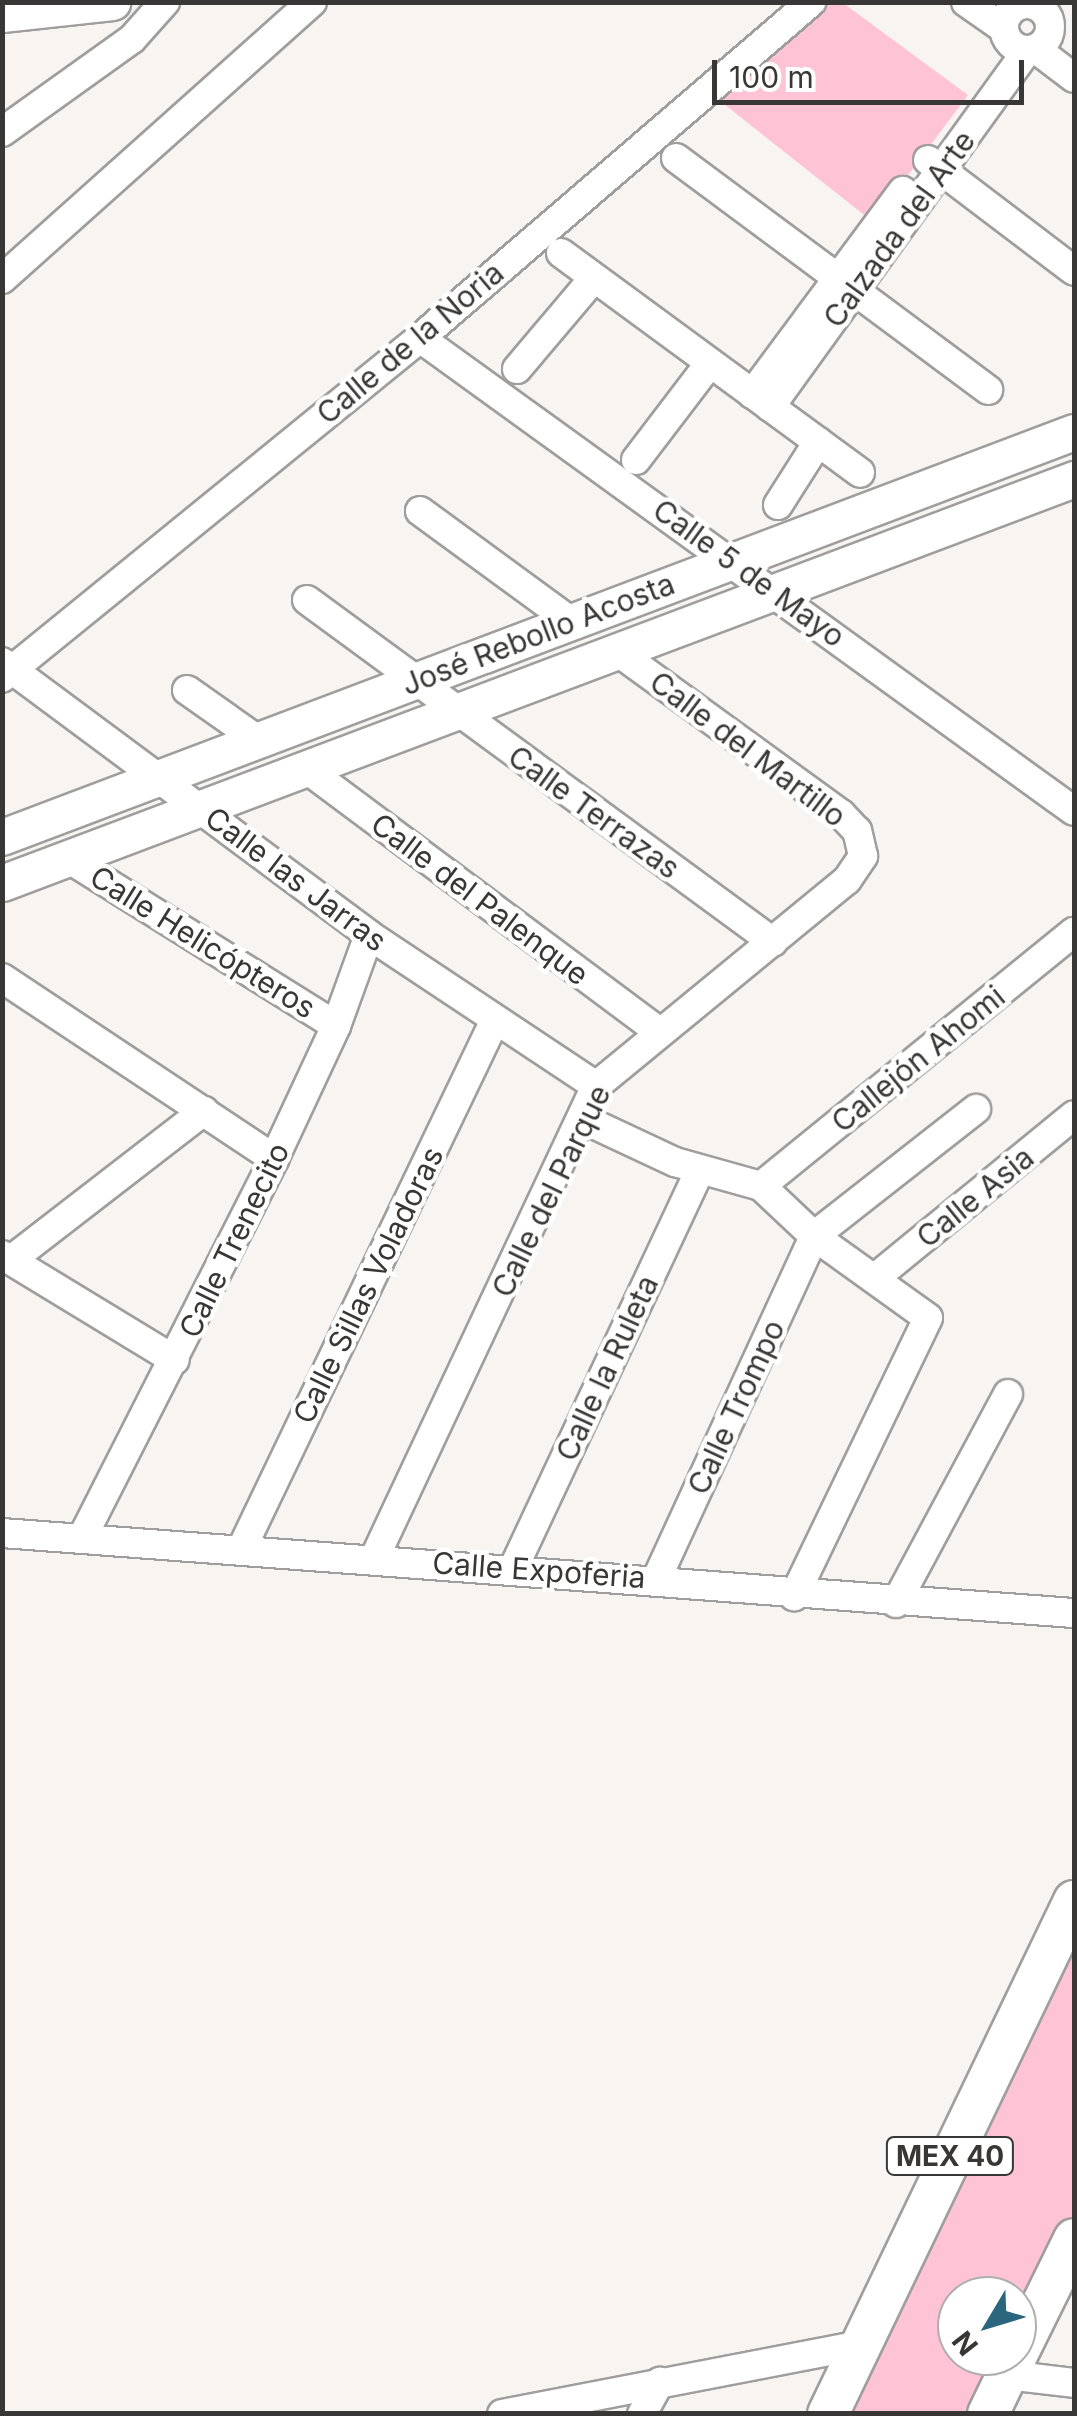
<!DOCTYPE html>
<meta charset="utf-8">
<style>
body{margin:0}
#map{position:relative;width:1077px;height:2416px;overflow:hidden;background:#f7f4f2;font-family:Inter,sans-serif}
div>[style]{position:absolute}
.green>*{inset:0;background:#fec4d5}
.roads{filter:drop-shadow(2px 0 #a09e9c) drop-shadow(-2px 0 #a09e9c) drop-shadow(0 2px #a09e9c) drop-shadow(0 -2px #a09e9c)}
.minor>*{height:28px;margin:-14px;padding:0 14px;transform-origin:14px;border-radius:14px;background:#fff}
.minor>.ring{margin:-14px;padding:0;box-sizing:content-box;background:none;border:28px solid #fff;border-radius:50%}
.major>*{height:35px;margin:-17.5px;padding:0 17.5px;transform-origin:17.5px;border-radius:17.5px;background:#fff}
.highway>*{height:40px;margin:-20px;padding:0 20px;transform-origin:20px;border-radius:20px;background:#fff}
span{translate:-50% -50%;white-space:nowrap;text-align:center;line-height:1.15;-webkit-text-stroke:9px #fff;paint-order:stroke}
.shield-label span{padding:2px 8px;background:#fff;border:2px solid;border-radius:8px;-webkit-text-stroke-width:0}
.shield-label{font-size:28px;color:#383736;font-weight:700}
.street-label{font-size:30px;color:#383736}
.frame{position:absolute;inset:0;border:5px solid #383736;pointer-events:none}
.north{position:absolute;left:937px;top:2276px;width:100px;height:100px;box-sizing:border-box;background:#fff;border:2px solid #afafaf;border-radius:50%;rotate:232deg;font-size:28px;font-weight:700;line-height:40px;text-align:center;color:#383736}
.north::after{content:'';display:block;margin:auto;width:35px;height:45px;background:#2a677e;clip-path:polygon(50% 0,100% 100%,50% 72%,0 100%)}
.scale{position:absolute;left:712px;top:60px;width:312px;height:45px;box-sizing:border-box;border:5px solid #383736;border-top:0;padding-left:12px;font-size:30px;line-height:35px;white-space:nowrap;color:#383736;-webkit-text-stroke:8px #fff;paint-order:stroke}
</style>
<div id="map">
<div class="green">
<i style="clip-path:polygon(821px 2px,843px 3px,968px 95px,873px 222px,715px 97px)"></i>
<i style="clip-path:polygon(1074px 1925px,1074px 2215px,1017px 2331px,1017px 2296px,957px 2296px,957px 2356px,1005px 2356px,977px 2413px,837px 2414px)"></i>
</div>
<div class="roads">
<div class="minor">
<i style="left:966px;top:2px;width:45px;rotate:35.1deg"></i>
<i class="ring" style="left:1004px;top:4px;width:18px;height:18px"></i>
<i style="left:1036px;top:49px;width:48px;rotate:37.3deg"></i>
<i style="left:2px;top:132px;width:160px;rotate:-35.6deg"></i>
<i style="left:132px;top:39px;width:50px;rotate:-48.3deg"></i>
<i style="left:676px;top:158px;width:389px;rotate:36.6deg"></i>
<i style="left:928px;top:160px;width:183px;rotate:37.2deg"></i>
<i style="left:561px;top:253px;width:371px;rotate:36.3deg"></i>
<i style="left:2px;top:279px;width:416px;rotate:-41.8deg"></i>
<i style="left:420px;top:338px;width:807px;rotate:35.88deg"></i>
<i style="left:517px;top:369px;width:119px;rotate:-49.8deg"></i>
<i style="left:752px;top:394px;width:253px;rotate:-53.4deg"></i>
<i style="left:770px;top:407px;width:439px;rotate:-54.2deg"></i>
<i style="left:636px;top:460px;width:122px;rotate:-52.7deg"></i>
<i style="left:778px;top:505px;width:75px;rotate:-57.6deg"></i>
<i style="left:420px;top:511px;width:190px;rotate:36.2deg"></i>
<i style="left:307px;top:600px;width:578px;rotate:36.28deg"></i>
<i style="left:2px;top:662px;width:457px;rotate:36.6deg"></i>
<i style="left:369px;top:935px;width:273px;rotate:33.6deg"></i>
<i style="left:2px;top:678px;width:539px;rotate:-39.12deg"></i>
<i style="left:420px;top:338px;width:516px;rotate:-40.67deg"></i>
<i style="left:187px;top:690px;width:87px;rotate:35.2deg"></i>
<i style="left:304px;top:767px;width:440px;rotate:36.7deg"></i>
<i style="left:69px;top:859px;width:315px;rotate:32deg"></i>
<i style="left:2px;top:978px;width:327px;rotate:33.6deg"></i>
<i style="left:583px;top:1119px;width:102px;rotate:25.1deg"></i>
<i style="left:675px;top:1162px;width:89px;rotate:15.6deg"></i>
<i style="left:761px;top:1186px;width:73px;rotate:43.3deg"></i>
<i style="left:814px;top:1236px;width:140px;rotate:35.7deg"></i>
<i style="left:928px;top:1318px;width:309px;rotate:115.7deg"></i>
<i style="left:761px;top:1186px;width:403px;rotate:-39.1deg"></i>
<i style="left:2px;top:1255px;width:202px;rotate:31.3deg"></i>
<i style="left:11px;top:1260px;width:244px;rotate:-37.7deg"></i>
<i style="left:875px;top:1278px;width:257px;rotate:-39.3deg"></i>
<i style="left:2px;top:1533px;width:1075px;rotate:4.27deg"></i>
<i style="left:82px;top:1538px;width:425px;rotate:-63.1deg"></i>
<i style="left:274px;top:1159px;width:147px;rotate:-65deg"></i>
<i style="left:336px;top:1026px;width:97px;rotate:-70.1deg"></i>
<i style="left:242px;top:1548px;width:583px;rotate:-64.4deg"></i>
<i style="left:374px;top:1559px;width:523px;rotate:-64.86deg"></i>
<i style="left:596px;top:1086px;width:325px;rotate:-39.4deg"></i>
<i style="left:847px;top:880px;width:29px;rotate:-56deg"></i>
<i style="left:863px;top:856px;width:26px;rotate:-103deg"></i>
<i style="left:857px;top:831px;width:23px;rotate:-133deg"></i>
<i style="left:841px;top:814px;width:276px;rotate:-144deg"></i>
<i style="left:514px;top:1567px;width:438px;rotate:-64.9deg"></i>
<i style="left:657px;top:1578px;width:376px;rotate:-65.3deg"></i>
<i style="left:814px;top:1236px;width:206px;rotate:-38.1deg"></i>
<i style="left:896px;top:1603px;width:237px;rotate:-61.8deg"></i>
<i style="left:1007px;top:2375px;width:67px;rotate:6.8deg"></i>
<i style="left:502px;top:2414px;width:365px;rotate:-10.9deg"></i>
<i style="left:642px;top:2414px;width:37px;rotate:-61deg"></i>
</div>
<div class="major">
<i style="left:2px;top:14px;width:111px;rotate:-6.2deg"></i>
<i style="left:2px;top:837px;width:1146px;rotate:-20.7deg"></i>
<i style="left:2px;top:883px;width:1146px;rotate:-20.65deg"></i>
</div>
<div class="highway">
<i style="left:1017px;top:2355px;width:129px;rotate:-63.8deg"></i>
<i style="left:828px;top:2414px;width:569px;rotate:-64.38deg"></i>
<i style="left:988px;top:2414px;width:64px;rotate:-64.2deg"></i>
</div>
</div>
<div class="shield-label">
<span style="left:950px;top:2156px">MEX 40</span>
</div>
<div class="street-label">
<span style="left:899px;top:229px;rotate:-54deg">Calzada del Arte</span>
<span style="left:410px;top:343px;rotate:-40deg">Calle de la Noria</span>
<span style="left:749px;top:573px;rotate:36deg">Calle 5 de Mayo</span>
<span style="left:538px;top:634px;rotate:-21deg">José Rebollo Acosta</span>
<span style="left:748px;top:749px;rotate:37deg">Calle del Martillo</span>
<span style="left:594px;top:812px;rotate:36deg">Calle Terrazas</span>
<span style="left:296px;top:879px;rotate:37deg">Calle las Jarras</span>
<span style="left:480px;top:899px;rotate:37deg">Calle del Palenque</span>
<span style="left:203px;top:942px;rotate:32deg">Calle Helicópteros</span>
<span style="left:918px;top:1059px;rotate:-39deg">Callejón Ahomi</span>
<span style="left:551px;top:1191px;rotate:-64deg">Calle del Parque</span>
<span style="left:975px;top:1197px;rotate:-39deg">Calle Asia</span>
<span style="left:234px;top:1240px;rotate:-64deg">Calle Trenecito</span>
<span style="left:368px;top:1285px;rotate:-64deg">Calle Sillas Voladoras</span>
<span style="left:607px;top:1368px;rotate:-65deg">Calle la Ruleta</span>
<span style="left:736px;top:1407px;rotate:-65deg">Calle Trompo</span>
<span style="left:539px;top:1570px;rotate:4deg">Calle Expoferia</span>
</div>
<div class="frame"></div>
<div class="north">N</div>
<div class="scale">100 m</div>
</div>
